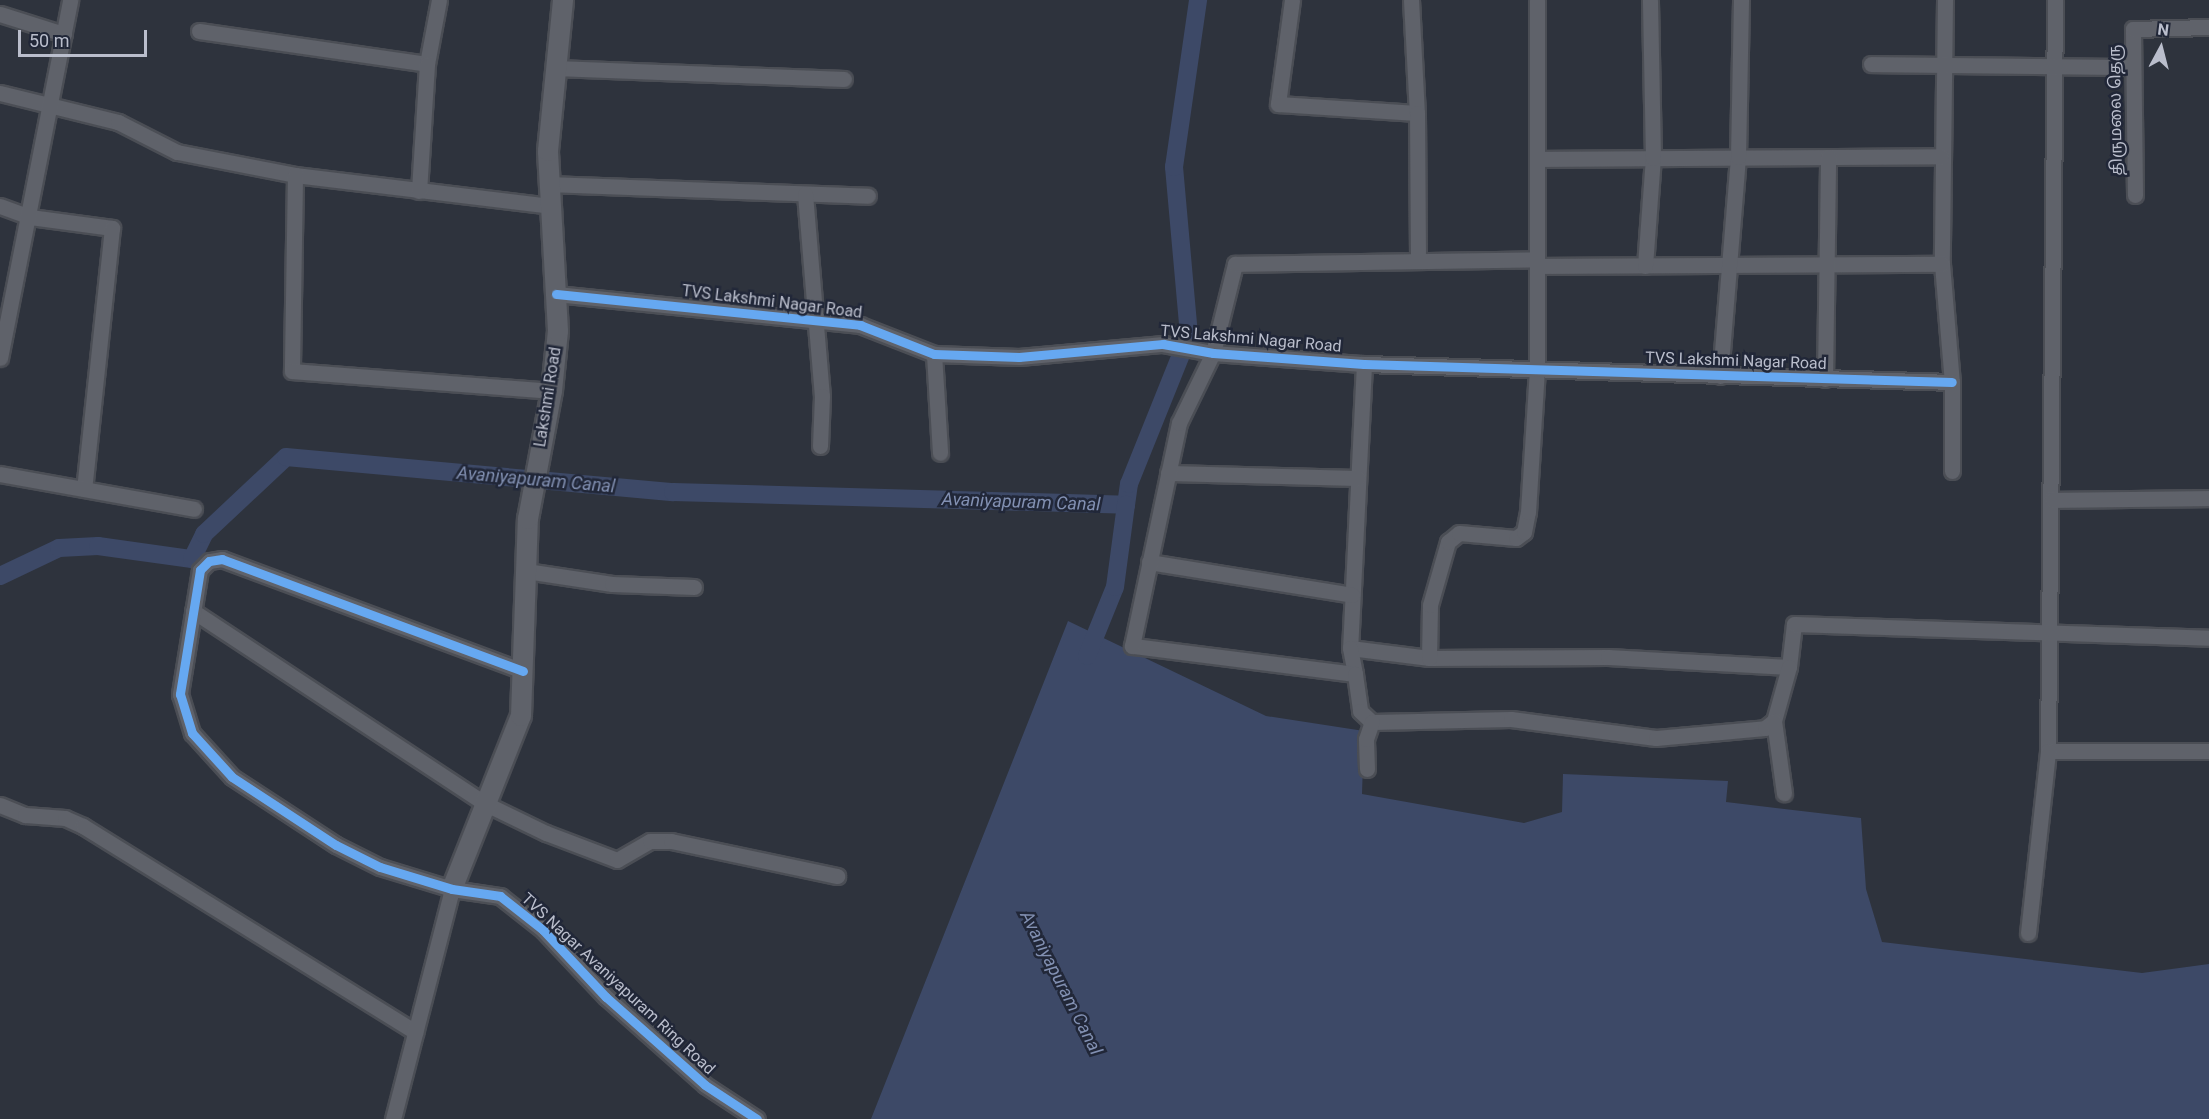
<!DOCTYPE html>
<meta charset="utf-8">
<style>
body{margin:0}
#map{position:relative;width:2209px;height:1119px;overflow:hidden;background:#2e333d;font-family:Roboto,"Noto Sans Tamil",sans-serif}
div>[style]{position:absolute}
.water>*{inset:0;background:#3d4967}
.canal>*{height:18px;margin:-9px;padding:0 9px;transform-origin:9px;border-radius:9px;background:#3d4967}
.roads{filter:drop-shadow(2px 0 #4b4e55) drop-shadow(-2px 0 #4b4e55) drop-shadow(0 2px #4b4e55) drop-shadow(0 -2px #4b4e55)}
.minor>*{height:15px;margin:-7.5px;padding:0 7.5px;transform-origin:7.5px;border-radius:7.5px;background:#5f626a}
.tertiary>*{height:20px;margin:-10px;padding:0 10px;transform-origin:10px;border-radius:10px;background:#5f626a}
.cycleway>*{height:9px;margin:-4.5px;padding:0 4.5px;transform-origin:4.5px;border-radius:4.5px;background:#66a8f1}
span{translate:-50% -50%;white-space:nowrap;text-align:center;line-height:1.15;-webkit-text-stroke:5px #212738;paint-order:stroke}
.street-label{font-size:16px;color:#babecc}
.water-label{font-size:18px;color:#8290b2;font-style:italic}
.north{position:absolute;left:2131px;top:18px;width:60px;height:60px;-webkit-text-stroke:4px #212738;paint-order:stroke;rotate:7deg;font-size:16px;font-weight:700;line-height:24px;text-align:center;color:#babecc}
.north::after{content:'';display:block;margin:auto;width:21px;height:27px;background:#babecc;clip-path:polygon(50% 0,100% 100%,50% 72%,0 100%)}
.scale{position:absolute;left:18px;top:30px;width:129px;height:27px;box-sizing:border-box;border:3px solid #babecc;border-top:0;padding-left:8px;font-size:18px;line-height:21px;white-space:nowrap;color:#babecc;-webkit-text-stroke:4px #212738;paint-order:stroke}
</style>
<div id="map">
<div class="water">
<i style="clip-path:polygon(1068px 621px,1266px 716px,1364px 731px,1362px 794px,1524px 823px,1562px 812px,1563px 774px,1728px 781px,1726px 802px,1861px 818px,1866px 889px,1882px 942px,2142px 973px,2209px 964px,2209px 1119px,871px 1119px)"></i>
</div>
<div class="canal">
<i style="left:0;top:576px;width:65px;rotate:-25.4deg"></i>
<i style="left:59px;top:548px;width:39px;rotate:-3deg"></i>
<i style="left:98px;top:546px;width:95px;rotate:7.9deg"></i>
<i style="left:192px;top:559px;width:28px;rotate:-64deg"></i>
<i style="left:204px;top:534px;width:112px;rotate:-43.2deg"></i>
<i style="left:286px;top:457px;width:389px;rotate:5.2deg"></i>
<i style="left:673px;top:492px;width:453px;rotate:1.6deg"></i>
<i style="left:1126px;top:505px;width:21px;rotate:-82deg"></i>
<i style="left:1129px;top:484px;width:161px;rotate:-68.1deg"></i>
<i style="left:1189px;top:335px;width:169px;rotate:-95.1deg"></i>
<i style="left:1174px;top:167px;width:169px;rotate:-81.8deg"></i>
<i style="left:1087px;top:656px;width:74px;rotate:-67.9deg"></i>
<i style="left:1115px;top:587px;width:83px;rotate:-82.4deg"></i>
</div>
<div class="roads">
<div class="minor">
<i style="left:1292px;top:0;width:105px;rotate:97.7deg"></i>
<i style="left:1278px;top:104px;width:139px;rotate:3.7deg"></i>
<i style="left:1411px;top:0;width:113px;rotate:87deg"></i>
<i style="left:1417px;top:113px;width:147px;rotate:89.6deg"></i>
<i style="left:1945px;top:0;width:264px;rotate:90.7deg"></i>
<i style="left:1942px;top:264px;width:118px;rotate:85.2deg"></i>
<i style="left:1952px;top:382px;width:89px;rotate:90deg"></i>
<i style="left:2055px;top:0;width:751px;rotate:90.53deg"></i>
<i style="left:2048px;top:751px;width:161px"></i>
<i style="left:0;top:14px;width:67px;rotate:17.4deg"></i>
<i style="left:199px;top:31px;width:230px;rotate:8.2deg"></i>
<i style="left:427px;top:64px;width:65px;rotate:-79.4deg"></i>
<i style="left:1871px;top:64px;width:262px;rotate:0.7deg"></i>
<i style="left:556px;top:68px;width:288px;rotate:2.2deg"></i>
<i style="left:0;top:93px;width:122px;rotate:13.8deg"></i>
<i style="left:118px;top:122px;width:66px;rotate:27deg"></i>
<i style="left:177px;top:152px;width:120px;rotate:11deg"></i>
<i style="left:295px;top:175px;width:257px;rotate:6.9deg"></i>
<i style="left:1537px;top:159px;width:404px;rotate:-0.4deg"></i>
<i style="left:295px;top:175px;width:196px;rotate:90.9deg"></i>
<i style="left:292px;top:371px;width:261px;rotate:4.4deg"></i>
<i style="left:548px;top:184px;width:320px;rotate:2.1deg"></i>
<i style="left:419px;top:191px;width:127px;rotate:-86.4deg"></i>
<i style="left:805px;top:194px;width:203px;rotate:85.2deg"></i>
<i style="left:822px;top:396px;width:50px;rotate:92.3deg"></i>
<i style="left:2135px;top:195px;width:166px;rotate:-90.7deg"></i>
<i style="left:2133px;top:29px;width:76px;rotate:-1.5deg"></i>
<i style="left:0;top:206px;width:32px;rotate:20deg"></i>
<i style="left:30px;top:217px;width:83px;rotate:7.6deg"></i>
<i style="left:112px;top:228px;width:262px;rotate:96.1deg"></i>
<i style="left:1537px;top:266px;width:405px;rotate:-0.3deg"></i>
<i style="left:1645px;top:266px;width:108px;rotate:-85.8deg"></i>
<i style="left:1653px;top:158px;width:158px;rotate:-91.1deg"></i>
<i style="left:556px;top:294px;width:306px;rotate:5.8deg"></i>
<i style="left:860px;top:325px;width:79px;rotate:21.4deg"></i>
<i style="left:934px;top:354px;width:85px;rotate:2deg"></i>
<i style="left:1019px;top:357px;width:145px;rotate:-5.2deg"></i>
<i style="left:1163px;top:344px;width:51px;rotate:10.2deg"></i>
<i style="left:1213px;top:353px;width:151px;rotate:4.2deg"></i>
<i style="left:1364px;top:364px;width:588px;rotate:1.75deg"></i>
<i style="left:934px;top:354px;width:99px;rotate:86.5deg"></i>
<i style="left:0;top:358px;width:365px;rotate:-78.9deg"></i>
<i style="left:1364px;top:364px;width:284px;rotate:92.8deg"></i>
<i style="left:1350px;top:648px;width:80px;rotate:7.2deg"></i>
<i style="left:1429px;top:658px;width:179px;rotate:-0.3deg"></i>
<i style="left:1608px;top:657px;width:181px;rotate:3.2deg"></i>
<i style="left:1789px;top:667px;width:43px;rotate:-83.4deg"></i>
<i style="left:1794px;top:624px;width:415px;rotate:1.9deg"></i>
<i style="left:1720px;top:376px;width:220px;rotate:-85.3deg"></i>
<i style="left:1738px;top:157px;width:157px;rotate:-88.9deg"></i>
<i style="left:1825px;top:379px;width:222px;rotate:-89.2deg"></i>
<i style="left:1168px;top:473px;width:190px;rotate:1.5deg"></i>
<i style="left:0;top:474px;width:197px;rotate:10.2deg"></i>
<i style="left:2052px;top:500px;width:157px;rotate:-0.7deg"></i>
<i style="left:1149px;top:562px;width:206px;rotate:9.2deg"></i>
<i style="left:526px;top:571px;width:87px;rotate:8.6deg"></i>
<i style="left:612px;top:584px;width:82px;rotate:2.1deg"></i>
<i style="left:193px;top:611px;width:351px;rotate:33.4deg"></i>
<i style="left:486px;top:804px;width:67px;rotate:25.8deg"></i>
<i style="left:546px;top:833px;width:76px;rotate:20.8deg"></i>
<i style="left:617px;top:860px;width:38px;rotate:-30deg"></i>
<i style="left:650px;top:841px;width:21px"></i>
<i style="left:671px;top:841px;width:170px;rotate:11.9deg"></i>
<i style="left:1350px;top:648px;width:26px;rotate:79deg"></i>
<i style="left:1355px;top:674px;width:225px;rotate:-172.8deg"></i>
<i style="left:1132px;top:646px;width:228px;rotate:-78.1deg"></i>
<i style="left:1179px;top:423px;width:78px;rotate:-64.1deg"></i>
<i style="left:1213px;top:353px;width:92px;rotate:-76.1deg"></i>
<i style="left:1235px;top:264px;width:302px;rotate:-0.9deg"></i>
<i style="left:1429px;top:658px;width:53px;rotate:-88.9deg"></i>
<i style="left:1430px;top:605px;width:66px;rotate:-74.1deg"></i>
<i style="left:1448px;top:542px;width:14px;rotate:-39deg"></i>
<i style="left:1459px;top:533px;width:57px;rotate:5deg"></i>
<i style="left:1516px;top:538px;width:10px;rotate:-37deg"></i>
<i style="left:1524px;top:532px;width:20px;rotate:-79deg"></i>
<i style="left:1528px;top:512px;width:143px;rotate:-86.4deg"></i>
<i style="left:1537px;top:369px;width:369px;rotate:-90deg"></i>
<i style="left:523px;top:671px;width:321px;rotate:-159.6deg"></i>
<i style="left:222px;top:559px;width:13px;rotate:171deg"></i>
<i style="left:209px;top:561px;width:13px;rotate:135deg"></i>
<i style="left:200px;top:570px;width:126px;rotate:99.2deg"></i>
<i style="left:180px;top:694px;width:41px;rotate:72.9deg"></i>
<i style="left:192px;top:733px;width:59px;rotate:47.7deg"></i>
<i style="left:232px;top:777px;width:124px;rotate:33.2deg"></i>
<i style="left:336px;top:845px;width:49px;rotate:26.6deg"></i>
<i style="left:380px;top:867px;width:75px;rotate:17deg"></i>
<i style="left:452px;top:889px;width:49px;rotate:8.3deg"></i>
<i style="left:500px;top:896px;width:55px;rotate:38.3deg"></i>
<i style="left:543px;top:930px;width:92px;rotate:46.8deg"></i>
<i style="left:606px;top:997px;width:132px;rotate:41.6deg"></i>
<i style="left:705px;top:1085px;width:62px;rotate:33.2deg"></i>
<i style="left:1355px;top:674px;width:37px;rotate:82deg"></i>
<i style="left:1360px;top:711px;width:16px;rotate:43deg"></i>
<i style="left:1372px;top:722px;width:139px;rotate:-1.2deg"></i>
<i style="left:1511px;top:719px;width:146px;rotate:7.5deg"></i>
<i style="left:1656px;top:738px;width:109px;rotate:-5.2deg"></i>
<i style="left:1765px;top:728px;width:11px;rotate:-38deg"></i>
<i style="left:1774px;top:721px;width:56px;rotate:-74.5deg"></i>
<i style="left:1774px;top:721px;width:73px;rotate:82.1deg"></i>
<i style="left:1367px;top:769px;width:30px;rotate:-92deg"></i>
<i style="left:1366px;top:739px;width:18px;rotate:-71deg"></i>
<i style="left:0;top:805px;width:27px;rotate:22deg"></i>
<i style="left:25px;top:815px;width:40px;rotate:4.3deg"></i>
<i style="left:65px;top:818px;width:20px;rotate:24deg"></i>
<i style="left:83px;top:826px;width:391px;rotate:31.8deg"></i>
<i style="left:2028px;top:933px;width:183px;rotate:-83.7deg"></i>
<i style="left:393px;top:1119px;width:237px;rotate:-75.6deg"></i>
</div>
<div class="tertiary">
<i style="left:452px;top:889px;width:186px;rotate:-68.3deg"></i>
<i style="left:521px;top:716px;width:197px;rotate:-88deg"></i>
<i style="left:528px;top:519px;width:130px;rotate:-79.4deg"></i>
<i style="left:552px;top:391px;width:60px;rotate:-84.3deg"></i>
<i style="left:558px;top:331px;width:180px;rotate:-93.2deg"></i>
<i style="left:548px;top:151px;width:152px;rotate:-84.3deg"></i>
</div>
</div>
<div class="cycleway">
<i style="left:556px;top:294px;width:306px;rotate:5.8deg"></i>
<i style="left:860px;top:325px;width:79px;rotate:21.4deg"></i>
<i style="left:934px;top:354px;width:85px;rotate:2deg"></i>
<i style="left:1019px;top:357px;width:145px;rotate:-5.2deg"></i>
<i style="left:1163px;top:344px;width:51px;rotate:10.2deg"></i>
<i style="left:1213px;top:353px;width:151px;rotate:4.2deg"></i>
<i style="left:1364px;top:364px;width:588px;rotate:1.75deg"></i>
<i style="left:523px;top:671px;width:321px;rotate:-159.6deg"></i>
<i style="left:222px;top:559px;width:13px;rotate:171deg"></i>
<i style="left:209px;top:561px;width:13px;rotate:135deg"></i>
<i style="left:200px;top:570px;width:126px;rotate:99.2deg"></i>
<i style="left:180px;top:694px;width:41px;rotate:72.9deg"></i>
<i style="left:192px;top:733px;width:59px;rotate:47.7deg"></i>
<i style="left:232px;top:777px;width:124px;rotate:33.2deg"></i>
<i style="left:336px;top:845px;width:49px;rotate:26.6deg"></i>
<i style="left:380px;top:867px;width:75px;rotate:17deg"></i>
<i style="left:452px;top:889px;width:49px;rotate:8.3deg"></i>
<i style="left:500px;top:896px;width:55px;rotate:38.3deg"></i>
<i style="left:543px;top:930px;width:92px;rotate:46.8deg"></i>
<i style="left:606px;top:997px;width:132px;rotate:41.6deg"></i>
<i style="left:705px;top:1085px;width:62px;rotate:33.2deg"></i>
</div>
<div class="street-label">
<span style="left:2116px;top:110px;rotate:-91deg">திருமலை தெரு</span>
<span style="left:772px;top:302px;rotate:7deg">TVS Lakshmi Nagar Road</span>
<span style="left:1251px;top:339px;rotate:5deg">TVS Lakshmi Nagar Road</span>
<span style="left:1736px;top:361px;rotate:2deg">TVS Lakshmi Nagar Road</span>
<span style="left:548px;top:397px;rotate:-81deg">Lakshmi Road</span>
<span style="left:618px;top:984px;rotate:43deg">TVS Nagar Avaniyapuram Ring Road</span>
</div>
<div class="water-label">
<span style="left:536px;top:480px;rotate:5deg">Avaniyapuram Canal</span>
<span style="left:1021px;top:502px;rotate:2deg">Avaniyapuram Canal</span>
<span style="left:1061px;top:983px;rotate:63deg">Avaniyapuram Canal</span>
</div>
<div class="north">N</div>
<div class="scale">50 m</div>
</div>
